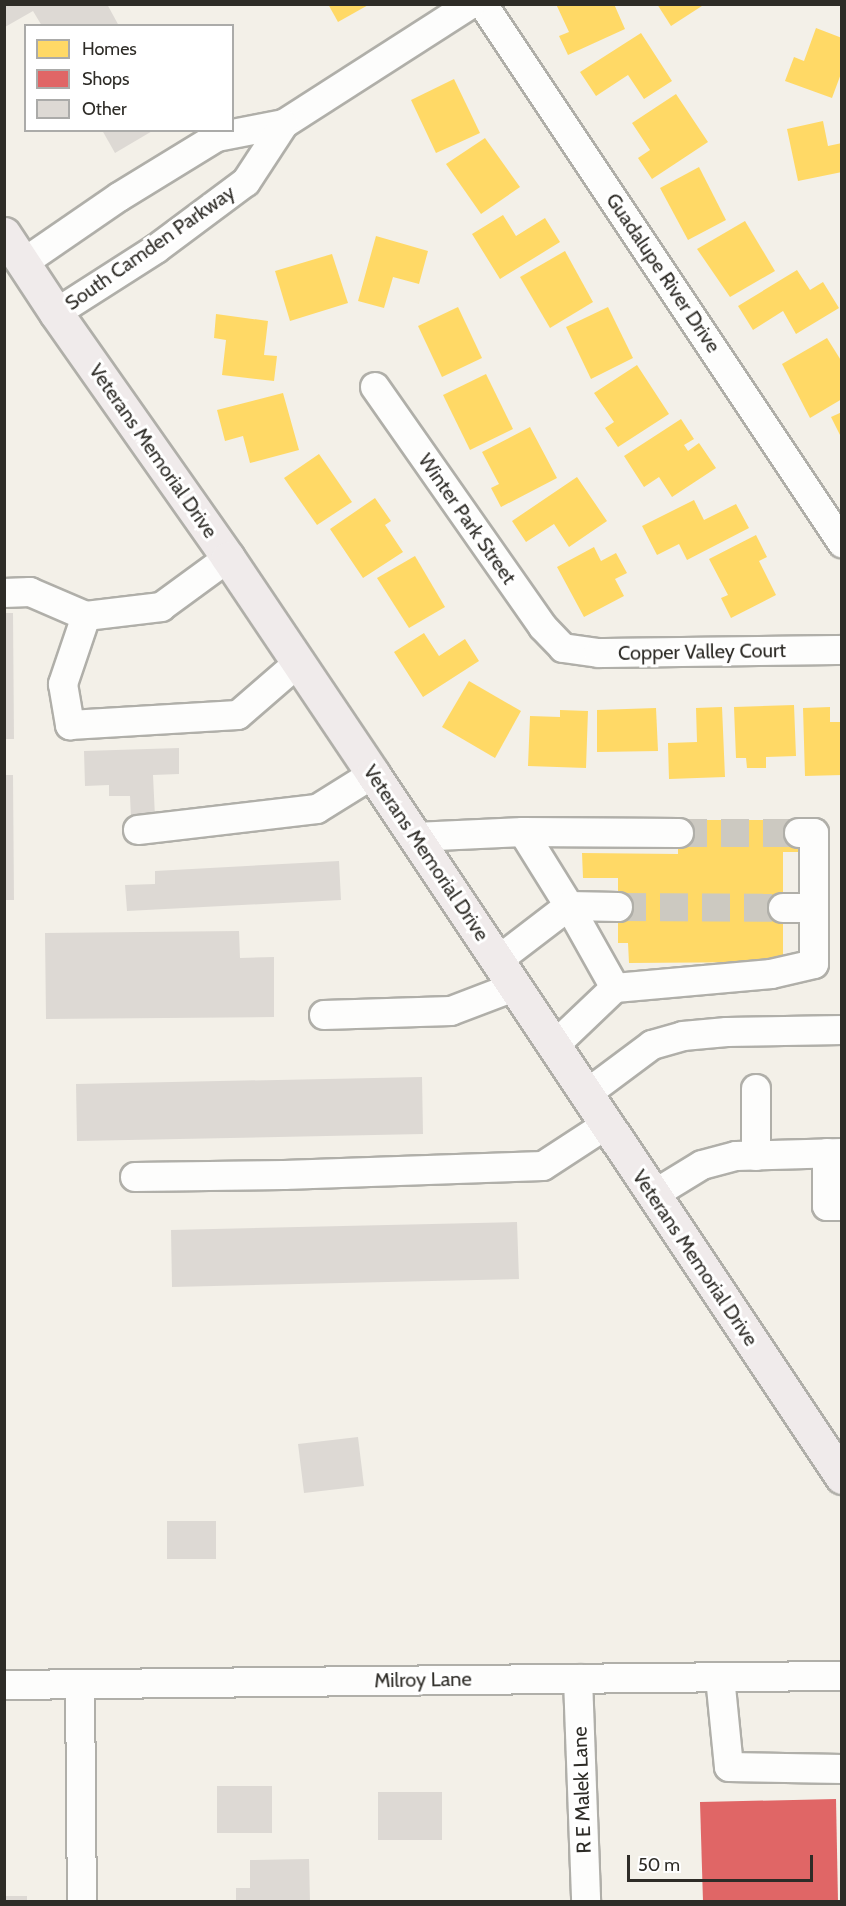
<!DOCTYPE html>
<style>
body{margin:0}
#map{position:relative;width:846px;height:1906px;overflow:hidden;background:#f3f0e8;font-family:Cabin,sans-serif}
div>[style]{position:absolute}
.homes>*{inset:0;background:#ffd966}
.shops>*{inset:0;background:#e06666}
.building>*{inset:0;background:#ddd9d4}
.minor-tunnel>*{height:28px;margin-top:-14px;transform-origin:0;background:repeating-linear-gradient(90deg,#ccc9c1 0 28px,transparent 0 42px)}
.roads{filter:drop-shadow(2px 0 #b0afa9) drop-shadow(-2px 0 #b0afa9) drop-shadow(0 2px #b0afa9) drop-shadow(0 -2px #b0afa9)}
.minor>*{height:28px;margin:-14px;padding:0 14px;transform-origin:14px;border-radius:14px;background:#fdfdfc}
.major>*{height:33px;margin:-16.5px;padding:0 16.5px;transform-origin:16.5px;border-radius:16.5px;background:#f0ebeb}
span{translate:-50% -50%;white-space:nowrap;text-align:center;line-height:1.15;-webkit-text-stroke:6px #fff;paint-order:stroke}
.street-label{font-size:20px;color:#2e2c27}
.frame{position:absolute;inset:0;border:6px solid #2e2c27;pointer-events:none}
.legend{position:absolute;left:24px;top:24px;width:210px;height:108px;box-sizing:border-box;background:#fff;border:2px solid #ababa9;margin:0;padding:8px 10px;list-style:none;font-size:18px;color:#2e2c27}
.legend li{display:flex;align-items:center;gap:12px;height:30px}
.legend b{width:30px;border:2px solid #ababa9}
.scale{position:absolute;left:627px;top:1855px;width:186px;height:27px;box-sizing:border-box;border:3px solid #2e2c27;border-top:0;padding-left:8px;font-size:18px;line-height:21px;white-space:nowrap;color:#2e2c27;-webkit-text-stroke:4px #fff;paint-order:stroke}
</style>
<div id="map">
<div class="homes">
<i style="clip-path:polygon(328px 4px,370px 4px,338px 22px)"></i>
<i style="clip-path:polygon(556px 4px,614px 4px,625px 29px,568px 55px,559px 36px,569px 32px)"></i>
<i style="clip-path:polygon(657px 4px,705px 4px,671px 26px)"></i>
<i style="clip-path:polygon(816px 28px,842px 38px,842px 71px,832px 98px,785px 81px,794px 57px,804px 61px)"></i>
<i style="clip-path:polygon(641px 33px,672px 81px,644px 99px,628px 75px,596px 96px,580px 72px)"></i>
<i style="clip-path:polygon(454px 79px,480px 133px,436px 153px,411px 100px)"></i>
<i style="clip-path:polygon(676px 94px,708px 142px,652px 179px,638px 158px,650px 150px,632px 123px)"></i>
<i style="clip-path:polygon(823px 121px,828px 146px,842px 143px,842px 172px,798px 181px,787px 129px)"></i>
<i style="clip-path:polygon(485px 138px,520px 187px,481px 214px,446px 164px)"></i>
<i style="clip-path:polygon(699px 167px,726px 220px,688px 240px,660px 188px)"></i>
<i style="clip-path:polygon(503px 215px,516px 236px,545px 218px,560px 242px,500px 279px,472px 234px)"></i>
<i style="clip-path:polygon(745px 221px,775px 271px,730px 297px,697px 249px)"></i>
<i style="clip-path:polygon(376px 236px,428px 251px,419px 284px,393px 277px,384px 308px,358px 301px)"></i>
<i style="clip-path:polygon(565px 251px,593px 302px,550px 328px,520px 277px)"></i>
<i style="clip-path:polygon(332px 254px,348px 303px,290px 321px,275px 271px)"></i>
<i style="clip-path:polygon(797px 270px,810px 290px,823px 282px,839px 308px,796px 334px,783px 311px,753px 330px,738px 306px)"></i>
<i style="clip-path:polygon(458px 307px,482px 358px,442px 377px,418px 326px)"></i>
<i style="clip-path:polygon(608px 307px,633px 358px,591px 379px,566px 327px)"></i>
<i style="clip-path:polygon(216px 314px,268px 321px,264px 355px,277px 356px,274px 381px,222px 375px,226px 340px,214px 338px)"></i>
<i style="clip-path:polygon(827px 338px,842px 362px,842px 399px,810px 418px,782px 364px)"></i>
<i style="clip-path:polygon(637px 365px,669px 414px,618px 447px,605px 428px,614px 422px,594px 393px)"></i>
<i style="clip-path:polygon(486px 374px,513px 429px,470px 450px,443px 395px)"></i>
<i style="clip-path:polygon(283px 393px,299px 450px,250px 463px,243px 436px,225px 441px,217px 410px)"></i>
<i style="clip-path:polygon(842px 412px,842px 439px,831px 417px)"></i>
<i style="clip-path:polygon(681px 419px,694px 439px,684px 445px,688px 451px,699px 443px,716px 468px,672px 497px,659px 477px,644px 487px,624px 456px)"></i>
<i style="clip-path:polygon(530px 427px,557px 478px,501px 507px,491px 488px,499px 484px,482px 452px)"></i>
<i style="clip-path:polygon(319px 454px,352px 502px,317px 525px,284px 478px)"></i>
<i style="clip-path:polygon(577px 477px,607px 521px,569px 547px,554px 524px,526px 542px,512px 521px)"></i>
<i style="clip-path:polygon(375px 498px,391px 521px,385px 525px,403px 552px,363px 578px,330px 529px)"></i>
<i style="clip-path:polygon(694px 500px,704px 520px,736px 504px,749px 528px,687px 560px,679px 544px,657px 555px,642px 526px)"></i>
<i style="clip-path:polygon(756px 535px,767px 557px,759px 561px,776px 595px,731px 618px,721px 598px,728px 595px,709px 559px)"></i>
<i style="clip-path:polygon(594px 547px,601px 561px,616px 553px,627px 573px,615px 579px,624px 596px,584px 617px,557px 567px)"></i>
<i style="clip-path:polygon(415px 556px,445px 607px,409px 628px,377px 578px)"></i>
<i style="clip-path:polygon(424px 633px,439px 656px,465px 639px,479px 661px,423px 697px,394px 652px)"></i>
<i style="clip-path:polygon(469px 681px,521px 711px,495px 758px,442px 727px)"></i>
<i style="clip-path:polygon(794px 705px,796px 756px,766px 757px,766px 768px,747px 768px,746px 758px,736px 758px,734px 707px)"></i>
<i style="clip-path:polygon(722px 707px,725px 777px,669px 779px,668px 743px,697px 742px,696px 708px)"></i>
<i style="clip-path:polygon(830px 707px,830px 722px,842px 722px,842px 775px,805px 776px,803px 708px)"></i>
<i style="clip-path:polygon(656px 708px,658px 751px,597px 752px,597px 710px)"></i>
<i style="clip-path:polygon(560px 710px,588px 711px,586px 768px,528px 766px,530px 716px,560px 717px)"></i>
<i style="clip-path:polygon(678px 820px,799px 820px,799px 852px,783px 852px,783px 962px,629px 963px,628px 943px,618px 943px,618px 878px,583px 878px,582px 853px,678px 854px)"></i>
</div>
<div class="shops">
<i style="clip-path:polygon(836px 1799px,838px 1902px,703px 1902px,700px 1802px)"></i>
</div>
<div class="building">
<i style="clip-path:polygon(5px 4px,107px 4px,119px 26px,42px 26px,33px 11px,5px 27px)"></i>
<i style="clip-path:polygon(102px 130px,154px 130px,115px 153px)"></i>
<i style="clip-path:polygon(4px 613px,13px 613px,14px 739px,4px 739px)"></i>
<i style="clip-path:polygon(179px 748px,179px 774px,153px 775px,155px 817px,131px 818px,130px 796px,109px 796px,109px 785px,85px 786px,84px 751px)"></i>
<i style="clip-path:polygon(4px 775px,13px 775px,14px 900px,4px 900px)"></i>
<i style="clip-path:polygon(339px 861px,341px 900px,127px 911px,125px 885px,155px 884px,155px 871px)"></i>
<i style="clip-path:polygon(239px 931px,240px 958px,274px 957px,274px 1017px,46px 1019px,45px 933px)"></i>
<i style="clip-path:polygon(422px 1077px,423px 1134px,77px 1141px,76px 1084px)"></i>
<i style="clip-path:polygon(517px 1222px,519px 1279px,172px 1287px,171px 1230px)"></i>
<i style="clip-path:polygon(358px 1437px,364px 1486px,304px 1493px,298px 1444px)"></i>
<i style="clip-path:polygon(167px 1521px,216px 1521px,216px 1559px,167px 1559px)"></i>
<i style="clip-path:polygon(217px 1786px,272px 1786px,272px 1833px,217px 1833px)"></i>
<i style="clip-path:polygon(378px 1792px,442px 1792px,442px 1840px,378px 1840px)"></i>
<i style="clip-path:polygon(309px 1859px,310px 1902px,236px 1902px,236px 1888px,250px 1888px,250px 1860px)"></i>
<i style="clip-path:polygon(4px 1896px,27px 1896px,27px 1902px,4px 1902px)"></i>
</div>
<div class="minor-tunnel">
<i style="left:679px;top:833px;width:120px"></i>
<i style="left:618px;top:907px;width:165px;rotate:0.3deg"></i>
</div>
<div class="roads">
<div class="minor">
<i style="left:483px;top:4px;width:648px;rotate:56.33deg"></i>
<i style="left:23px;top:263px;width:116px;rotate:-34.5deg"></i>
<i style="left:119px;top:197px;width:115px;rotate:-31.5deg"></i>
<i style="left:217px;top:137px;width:68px;rotate:-11deg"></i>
<i style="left:284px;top:124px;width:222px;rotate:-32.7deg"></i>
<i style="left:56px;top:313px;width:119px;rotate:-32.6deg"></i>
<i style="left:156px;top:249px;width:112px;rotate:-36.7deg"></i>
<i style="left:246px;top:182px;width:69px;rotate:-56.8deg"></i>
<i style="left:375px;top:387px;width:293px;rotate:55deg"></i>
<i style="left:543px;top:627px;width:29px;rotate:46deg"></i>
<i style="left:563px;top:648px;width:36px;rotate:8deg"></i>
<i style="left:599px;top:653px;width:243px;rotate:-0.7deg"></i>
<i style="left:4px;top:593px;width:26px;rotate:-2deg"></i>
<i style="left:30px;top:592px;width:61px;rotate:23.2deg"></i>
<i style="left:86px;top:616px;width:76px;rotate:-6.8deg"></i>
<i style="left:161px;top:607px;width:83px;rotate:-36.2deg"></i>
<i style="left:86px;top:616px;width:72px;rotate:108.7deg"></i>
<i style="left:63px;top:684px;width:42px;rotate:80.3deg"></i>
<i style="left:70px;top:725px;width:168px;rotate:-3.4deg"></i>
<i style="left:238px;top:715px;width:79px;rotate:-40.9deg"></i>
<i style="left:138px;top:830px;width:180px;rotate:-6.7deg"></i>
<i style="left:317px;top:809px;width:66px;rotate:-32deg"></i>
<i style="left:523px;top:832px;width:87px;rotate:58.1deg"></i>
<i style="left:569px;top:906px;width:49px;rotate:1.2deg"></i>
<i style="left:415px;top:837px;width:108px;rotate:-2.7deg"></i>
<i style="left:523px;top:832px;width:156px;rotate:0.4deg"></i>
<i style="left:783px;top:908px;width:31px"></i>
<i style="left:497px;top:961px;width:91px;rotate:-37.4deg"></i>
<i style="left:569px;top:906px;width:94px;rotate:60.7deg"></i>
<i style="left:324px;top:1015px;width:127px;rotate:-1.8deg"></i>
<i style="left:451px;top:1011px;width:67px;rotate:-20.9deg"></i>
<i style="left:553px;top:1047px;width:86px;rotate:-43.6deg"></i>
<i style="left:615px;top:988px;width:157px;rotate:-5.1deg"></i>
<i style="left:771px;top:974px;width:44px;rotate:-13.1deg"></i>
<i style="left:814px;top:964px;width:131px;rotate:-90deg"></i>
<i style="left:814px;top:833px;width:15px;rotate:180deg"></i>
<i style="left:756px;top:1089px;width:67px;rotate:90deg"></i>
<i style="left:585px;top:1095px;width:84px;rotate:-36.7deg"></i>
<i style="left:652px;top:1045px;width:32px;rotate:-16deg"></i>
<i style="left:683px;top:1036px;width:44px;rotate:-5.2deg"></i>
<i style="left:727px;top:1032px;width:115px;rotate:-1deg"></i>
<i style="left:827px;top:1153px;width:53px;rotate:90deg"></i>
<i style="left:827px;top:1206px;width:15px"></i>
<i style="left:135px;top:1177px;width:149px;rotate:-0.8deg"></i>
<i style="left:284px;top:1175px;width:259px;rotate:-2deg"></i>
<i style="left:543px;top:1166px;width:75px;rotate:-33.1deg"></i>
<i style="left:653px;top:1195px;width:57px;rotate:-31.5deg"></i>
<i style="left:702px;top:1165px;width:35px;rotate:-15deg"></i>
<i style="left:736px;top:1156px;width:106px;rotate:-1.6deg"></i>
<i style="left:720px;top:1677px;width:90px;rotate:84.3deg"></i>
<i style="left:729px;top:1767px;width:113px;rotate:1deg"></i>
<i style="left:578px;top:1679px;width:223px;rotate:87.9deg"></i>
<i style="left:80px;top:1684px;width:218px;rotate:89.5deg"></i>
<i style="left:4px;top:1685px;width:838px;rotate:-0.62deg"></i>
</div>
<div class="major">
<i style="left:4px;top:234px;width:95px;rotate:56.6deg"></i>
<i style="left:56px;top:313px;width:299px;rotate:54.9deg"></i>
<i style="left:228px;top:558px;width:260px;rotate:56.1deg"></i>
<i style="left:373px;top:774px;width:845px;rotate:56.29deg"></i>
</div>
</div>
<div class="street-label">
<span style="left:150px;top:248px;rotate:-35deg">South Camden Parkway</span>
<span style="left:663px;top:273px;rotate:56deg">Guadalupe River Drive</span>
<span style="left:153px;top:451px;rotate:55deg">Veterans Memorial Drive</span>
<span style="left:467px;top:519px;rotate:55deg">Winter Park Street</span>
<span style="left:702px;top:652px;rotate:-1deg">Copper Valley Court</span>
<span style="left:426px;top:853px;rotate:56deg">Veterans Memorial Drive</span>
<span style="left:695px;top:1258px;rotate:56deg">Veterans Memorial Drive</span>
<span style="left:423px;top:1680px;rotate:-1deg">Milroy Lane</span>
<span style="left:582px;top:1790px;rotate:-92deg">R E Malek Lane</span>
</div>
<div class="frame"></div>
<ul class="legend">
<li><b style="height:16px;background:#ffd966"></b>Homes</li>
<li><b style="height:16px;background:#e06666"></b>Shops</li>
<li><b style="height:16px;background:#ddd9d4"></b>Other</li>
</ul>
<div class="scale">50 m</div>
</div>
